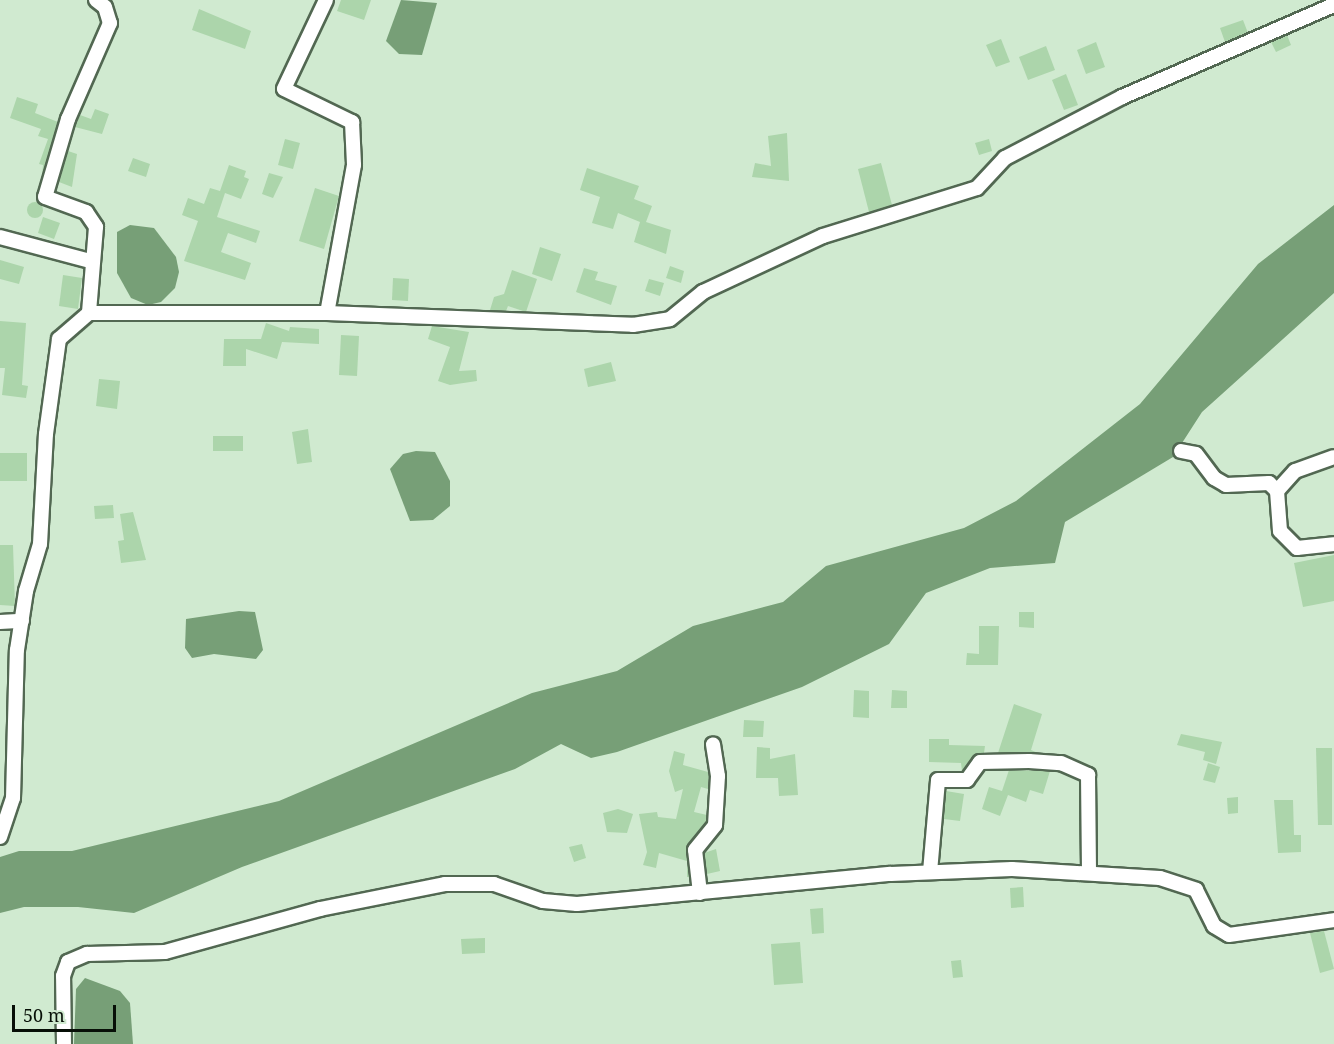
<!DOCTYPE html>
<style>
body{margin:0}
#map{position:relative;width:1334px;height:1044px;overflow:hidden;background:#d0ead0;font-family:"Noto Serif",serif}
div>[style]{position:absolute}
.water>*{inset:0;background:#779f77}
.building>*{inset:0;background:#acd5ab}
.round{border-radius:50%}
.roads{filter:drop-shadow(2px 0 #526852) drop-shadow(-2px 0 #526852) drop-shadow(0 2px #526852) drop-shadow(0 -2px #526852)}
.minor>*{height:14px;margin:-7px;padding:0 7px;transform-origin:7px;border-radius:7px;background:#fff}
span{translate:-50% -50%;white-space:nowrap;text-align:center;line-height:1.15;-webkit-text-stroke:6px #d0ead0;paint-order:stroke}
.scale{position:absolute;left:12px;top:1005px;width:104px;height:27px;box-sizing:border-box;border:3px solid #070f07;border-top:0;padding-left:8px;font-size:18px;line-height:21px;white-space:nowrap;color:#070f07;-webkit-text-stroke:4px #d0ead0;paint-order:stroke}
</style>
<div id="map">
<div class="water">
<i style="clip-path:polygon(401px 0,437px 3px,422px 55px,399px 54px,386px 41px)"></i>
<i style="clip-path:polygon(1334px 205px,1334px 293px,1202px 412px,1173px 457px,1065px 522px,1055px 563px,990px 568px,926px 593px,889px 644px,802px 687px,617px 752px,591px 758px,561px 744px,515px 769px,242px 867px,134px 913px,78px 907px,24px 907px,0 913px,0 857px,19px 851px,72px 851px,279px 801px,532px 693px,617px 671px,693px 626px,783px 602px,826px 566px,964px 528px,1016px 501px,1140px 404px,1258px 264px)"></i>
<i style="clip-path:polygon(130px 225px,154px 228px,176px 257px,179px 272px,175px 288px,161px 302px,148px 305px,131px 298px,117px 273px,117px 232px)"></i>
<i style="clip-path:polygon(416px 451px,435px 452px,450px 481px,450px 506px,433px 520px,410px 521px,390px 469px,403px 454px)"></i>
<i style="clip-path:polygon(239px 611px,255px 612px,263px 650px,256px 659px,214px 654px,192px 658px,185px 648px,186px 619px)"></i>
<i style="clip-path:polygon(85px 978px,120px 991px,130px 1003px,133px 1044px,74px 1044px,76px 989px)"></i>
</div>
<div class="building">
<i style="clip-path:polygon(341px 0,371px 0,364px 20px,337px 11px)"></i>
<i style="clip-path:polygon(199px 9px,251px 31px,245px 49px,192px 30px)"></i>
<i style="clip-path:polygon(1243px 20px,1248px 33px,1225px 42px,1220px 28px)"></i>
<i style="clip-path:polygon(1287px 35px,1291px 45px,1276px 52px,1271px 42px)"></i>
<i style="clip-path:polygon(1001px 39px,1010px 62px,996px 67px,986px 45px)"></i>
<i style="clip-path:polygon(1096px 42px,1105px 67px,1086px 74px,1077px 50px)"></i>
<i style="clip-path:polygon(1046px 46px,1055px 70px,1028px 80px,1019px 57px)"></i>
<i style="clip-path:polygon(1066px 74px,1078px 105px,1064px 110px,1052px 80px)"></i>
<i style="clip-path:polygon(17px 97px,38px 104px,35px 113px,58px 122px,42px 176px,43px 165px,39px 164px,48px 139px,38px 136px,41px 129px,10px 118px)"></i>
<i style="clip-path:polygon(95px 109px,109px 114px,102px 134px,75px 127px,80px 115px,91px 119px)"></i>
<i style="clip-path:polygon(787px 133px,789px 181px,752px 177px,755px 163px,771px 166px,768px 136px)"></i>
<i style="clip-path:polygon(285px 139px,300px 143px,293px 169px,278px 165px)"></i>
<i style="clip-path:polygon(989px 139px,992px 151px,979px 155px,975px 143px)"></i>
<i style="clip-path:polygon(68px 151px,77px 154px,72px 187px,59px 182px)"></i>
<i style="clip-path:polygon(133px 158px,150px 164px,146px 177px,128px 171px)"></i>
<i style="clip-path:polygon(881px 163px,892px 205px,869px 212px,858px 169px)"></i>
<i style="clip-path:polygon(229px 165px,246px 171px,244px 177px,249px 179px,241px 199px,225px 193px,217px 217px,260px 231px,256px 243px,228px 233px,221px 252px,251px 263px,245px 280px,184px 261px,198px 221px,182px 215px,188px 198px,204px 204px,210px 188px,220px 191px)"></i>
<i style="clip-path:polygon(587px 168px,639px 186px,634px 199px,652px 206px,646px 222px,671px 230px,666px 254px,634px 242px,640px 222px,618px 213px,613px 229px,592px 223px,600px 197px,580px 190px)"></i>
<i style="clip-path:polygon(269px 173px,283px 177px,273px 198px,262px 194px)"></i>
<i style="clip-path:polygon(315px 188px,339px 196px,324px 249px,299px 241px)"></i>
<i class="round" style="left:27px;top:202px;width:16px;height:16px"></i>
<i style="clip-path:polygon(43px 217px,60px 223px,54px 239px,38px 233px)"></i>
<i style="clip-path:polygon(540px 247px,561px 254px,552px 281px,532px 274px)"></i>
<i style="clip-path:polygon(0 260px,24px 267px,19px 284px,0 279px)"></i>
<i style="clip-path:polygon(670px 266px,684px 271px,681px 283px,666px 278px)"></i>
<i style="clip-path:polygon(584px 268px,598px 272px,595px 280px,617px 286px,611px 305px,576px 292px)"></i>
<i style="clip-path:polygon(512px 270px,537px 279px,526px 312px,508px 306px,506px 311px,490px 310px,494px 297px,504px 294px)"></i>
<i style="clip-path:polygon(63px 275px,82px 278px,78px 309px,59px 306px)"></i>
<i style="clip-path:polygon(393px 278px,409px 279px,408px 301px,392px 300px)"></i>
<i style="clip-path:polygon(649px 279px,664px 283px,660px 296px,645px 291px)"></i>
<i style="clip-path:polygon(0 321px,26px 323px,22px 385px,28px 386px,26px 398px,2px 395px,5px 368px,0 368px)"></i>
<i style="clip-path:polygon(266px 323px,289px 331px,290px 327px,319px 329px,319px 344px,282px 342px,277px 359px,246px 349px,246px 366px,223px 366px,224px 339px,261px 339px)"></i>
<i style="clip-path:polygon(432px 326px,469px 332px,459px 371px,476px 370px,477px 381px,450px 385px,438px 381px,450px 347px,428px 339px)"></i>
<i style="clip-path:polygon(341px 335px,359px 336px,357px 376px,339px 375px)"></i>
<i style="clip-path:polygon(611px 362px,616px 381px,588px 387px,584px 369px)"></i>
<i style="clip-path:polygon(99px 379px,120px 381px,117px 409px,96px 406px)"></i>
<i style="clip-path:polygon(308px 429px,312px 462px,297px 464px,292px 432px)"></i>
<i style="clip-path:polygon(213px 436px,243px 436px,243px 451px,213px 451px)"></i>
<i style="clip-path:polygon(0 453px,27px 453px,27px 481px,0 481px)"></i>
<i style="clip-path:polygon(113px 505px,114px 518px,95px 519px,94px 506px)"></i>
<i style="clip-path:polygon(133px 512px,146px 560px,121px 563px,118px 541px,124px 540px,120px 514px)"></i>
<i style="clip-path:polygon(0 545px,13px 545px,15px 606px,0 605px)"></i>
<i style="clip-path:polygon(1334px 555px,1334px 601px,1303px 607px,1294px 563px)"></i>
<i style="clip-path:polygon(1019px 612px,1034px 612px,1034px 628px,1019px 627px)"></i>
<i style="clip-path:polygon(979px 626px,999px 626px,998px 665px,966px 665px,967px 653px,979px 654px)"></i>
<i style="clip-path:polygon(854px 690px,869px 691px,869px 718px,853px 717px)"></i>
<i style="clip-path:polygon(892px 690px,907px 691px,907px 708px,891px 708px)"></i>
<i style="clip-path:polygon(1014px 704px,1042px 714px,1031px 750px,1038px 753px,998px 753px)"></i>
<i style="clip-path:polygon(744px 720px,764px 721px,763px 737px,743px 737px)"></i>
<i style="clip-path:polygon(1181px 734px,1222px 742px,1216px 764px,1203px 760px,1205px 752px,1177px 745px)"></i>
<i style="clip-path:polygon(929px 739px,949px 739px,949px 745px,985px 746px,984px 753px,975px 754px,962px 771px,961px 763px,929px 762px)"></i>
<i style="clip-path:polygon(757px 747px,770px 748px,770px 759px,795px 754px,798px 795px,779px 796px,778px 778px,756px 778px)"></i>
<i style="clip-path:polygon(1316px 748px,1332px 748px,1332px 825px,1318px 825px)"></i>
<i style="clip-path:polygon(674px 751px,685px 754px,683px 765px,708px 772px,709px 776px,708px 789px,701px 787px,694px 812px,707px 815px,706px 822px,686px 848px,689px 877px,687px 877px,687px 861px,659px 853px,656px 868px,643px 865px,647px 852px,639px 814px,657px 812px,658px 817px,676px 819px,683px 789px,675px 792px,669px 771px)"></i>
<i style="clip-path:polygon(1208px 763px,1220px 767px,1215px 783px,1203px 780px)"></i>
<i style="clip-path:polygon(1009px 770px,1050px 771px,1043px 794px,1030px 790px,1026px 802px,1008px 795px,1000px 816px,982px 809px,989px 787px,1002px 791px)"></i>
<i style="clip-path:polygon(946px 791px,964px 794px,960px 821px,944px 819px)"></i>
<i style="clip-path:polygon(1238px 797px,1238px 813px,1228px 814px,1227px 798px)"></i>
<i style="clip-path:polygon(1274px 800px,1293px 800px,1294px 835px,1301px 835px,1301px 852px,1278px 853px)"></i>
<i style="clip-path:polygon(618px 809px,633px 814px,627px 833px,607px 832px,603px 813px)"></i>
<i style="clip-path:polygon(582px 844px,586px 858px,574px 862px,569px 847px)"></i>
<i style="clip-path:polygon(716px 849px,720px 871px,707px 874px,704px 853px)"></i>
<i style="clip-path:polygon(1023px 887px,1024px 907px,1011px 908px,1010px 888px)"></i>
<i style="clip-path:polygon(823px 908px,824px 933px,812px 934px,810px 909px)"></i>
<i style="clip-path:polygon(1324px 931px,1334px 969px,1320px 973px,1310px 933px)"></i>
<i style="clip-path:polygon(485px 938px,485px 953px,462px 954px,461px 939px)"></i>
<i style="clip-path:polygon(800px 942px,803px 983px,774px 985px,771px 944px)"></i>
<i style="clip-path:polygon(961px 960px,963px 977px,953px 978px,951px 961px)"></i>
</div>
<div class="roads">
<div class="minor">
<i style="left:96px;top:0;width:11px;rotate:38deg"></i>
<i style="left:105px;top:7px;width:17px;rotate:73deg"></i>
<i style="left:110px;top:23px;width:105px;rotate:113.6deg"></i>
<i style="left:68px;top:119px;width:81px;rotate:106.4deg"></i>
<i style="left:45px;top:197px;width:44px;rotate:20.1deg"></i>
<i style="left:86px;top:212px;width:18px;rotate:56deg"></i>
<i style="left:96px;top:227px;width:86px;rotate:94.7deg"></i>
<i style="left:89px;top:313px;width:238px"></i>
<i style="left:327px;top:313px;width:306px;rotate:2.2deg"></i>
<i style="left:633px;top:325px;width:37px;rotate:-9deg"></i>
<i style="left:670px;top:319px;width:43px;rotate:-39.3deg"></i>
<i style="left:703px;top:292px;width:132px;rotate:-25deg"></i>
<i style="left:823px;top:236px;width:161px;rotate:-17.3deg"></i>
<i style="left:977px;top:188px;width:41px;rotate:-47deg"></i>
<i style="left:1005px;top:158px;width:132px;rotate:-27.5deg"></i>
<i style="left:1122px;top:97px;width:231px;rotate:-23.5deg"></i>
<i style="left:326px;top:0;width:98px;rotate:115.3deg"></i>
<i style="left:284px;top:89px;width:76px;rotate:25.9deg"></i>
<i style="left:352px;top:122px;width:43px;rotate:87.3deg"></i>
<i style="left:354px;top:165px;width:150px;rotate:100.3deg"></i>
<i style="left:0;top:237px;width:93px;rotate:14.9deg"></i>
<i style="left:1181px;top:451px;width:15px;rotate:11deg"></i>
<i style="left:1196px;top:454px;width:30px;rotate:53deg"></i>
<i style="left:1214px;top:478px;width:14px;rotate:30deg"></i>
<i style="left:1226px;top:485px;width:43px;rotate:-2.7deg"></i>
<i style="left:1269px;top:483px;width:11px;rotate:45deg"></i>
<i style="left:1277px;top:491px;width:40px;rotate:85.7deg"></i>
<i style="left:1280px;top:531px;width:24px;rotate:45deg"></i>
<i style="left:1297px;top:548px;width:37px;rotate:-6deg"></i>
<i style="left:1277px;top:491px;width:27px;rotate:-48deg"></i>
<i style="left:1295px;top:471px;width:41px;rotate:-19.7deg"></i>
<i style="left:0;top:622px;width:22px;rotate:-3deg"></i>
<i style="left:0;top:837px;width:41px;rotate:-71.6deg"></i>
<i style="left:13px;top:798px;width:148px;rotate:-88.5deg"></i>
<i style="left:17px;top:650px;width:60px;rotate:-81.3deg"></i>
<i style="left:26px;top:591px;width:49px;rotate:-73.4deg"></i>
<i style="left:40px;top:544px;width:110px;rotate:-86.9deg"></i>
<i style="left:46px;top:434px;width:96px;rotate:-82.2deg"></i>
<i style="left:59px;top:339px;width:40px;rotate:-41deg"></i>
<i style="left:930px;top:872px;width:92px;rotate:-85deg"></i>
<i style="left:938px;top:780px;width:29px"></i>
<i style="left:967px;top:780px;width:22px;rotate:-54deg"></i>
<i style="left:980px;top:762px;width:49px;rotate:-1.2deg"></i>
<i style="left:1029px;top:761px;width:32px;rotate:4deg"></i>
<i style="left:1061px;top:763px;width:30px;rotate:24deg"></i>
<i style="left:1088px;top:775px;width:98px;rotate:89.4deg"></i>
<i style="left:700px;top:893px;width:43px;rotate:-96.6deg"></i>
<i style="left:695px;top:850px;width:32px;rotate:-51deg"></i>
<i style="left:715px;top:825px;width:49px;rotate:-86.5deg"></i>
<i style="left:718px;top:776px;width:32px;rotate:-99deg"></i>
<i style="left:64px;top:1044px;width:68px;rotate:-90.8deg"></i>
<i style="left:63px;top:976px;width:15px;rotate:-70deg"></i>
<i style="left:68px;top:962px;width:21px;rotate:-23deg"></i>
<i style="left:87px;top:954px;width:78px;rotate:-1.5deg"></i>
<i style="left:165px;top:952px;width:161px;rotate:-15.5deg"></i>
<i style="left:320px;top:909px;width:127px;rotate:-11.3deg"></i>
<i style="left:445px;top:884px;width:49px"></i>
<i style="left:494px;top:884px;width:52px;rotate:19.1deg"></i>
<i style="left:543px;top:901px;width:34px;rotate:5deg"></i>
<i style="left:577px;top:904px;width:315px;rotate:-5.5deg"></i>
<i style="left:891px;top:874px;width:121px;rotate:-2.4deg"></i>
<i style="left:1012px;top:869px;width:148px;rotate:3.5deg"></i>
<i style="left:1160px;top:878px;width:38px;rotate:18deg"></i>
<i style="left:1196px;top:890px;width:40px;rotate:63.4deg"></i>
<i style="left:1214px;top:926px;width:17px;rotate:31deg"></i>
<i style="left:1229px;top:935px;width:106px;rotate:-8.1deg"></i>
</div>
</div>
<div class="scale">50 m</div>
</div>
